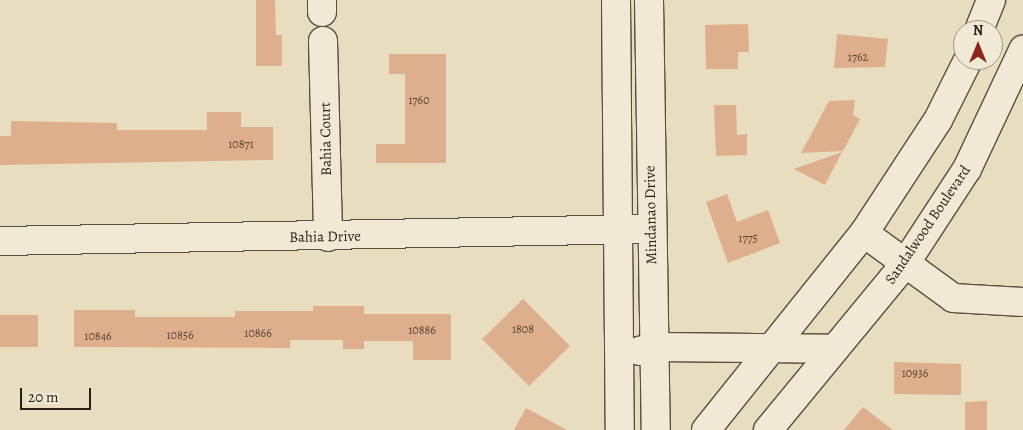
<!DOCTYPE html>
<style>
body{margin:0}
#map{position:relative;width:1023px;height:430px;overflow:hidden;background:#e8ddbe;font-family:Alegreya,serif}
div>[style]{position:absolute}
.building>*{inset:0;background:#deaf8d}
.roads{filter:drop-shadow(1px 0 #5a4e40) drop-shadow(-1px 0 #5a4e40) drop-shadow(0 1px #5a4e40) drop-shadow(0 -1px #5a4e40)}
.minor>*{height:28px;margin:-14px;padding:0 14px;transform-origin:14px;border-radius:14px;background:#f0e9d5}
span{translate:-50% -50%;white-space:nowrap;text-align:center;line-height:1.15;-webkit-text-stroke:4px #f0e9d5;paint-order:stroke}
.number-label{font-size:12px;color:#574334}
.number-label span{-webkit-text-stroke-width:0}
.street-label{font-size:15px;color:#2a1f16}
.north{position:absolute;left:953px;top:20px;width:50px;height:50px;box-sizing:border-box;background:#f0e9d5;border:1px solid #a19889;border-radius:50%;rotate:0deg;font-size:14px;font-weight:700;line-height:20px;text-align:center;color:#2a1f16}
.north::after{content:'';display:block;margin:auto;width:18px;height:22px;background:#8f2418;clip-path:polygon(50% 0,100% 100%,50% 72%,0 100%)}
.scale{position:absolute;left:20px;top:388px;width:71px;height:22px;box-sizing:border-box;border:2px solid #2a1f16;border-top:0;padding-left:6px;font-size:15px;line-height:18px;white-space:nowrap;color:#2a1f16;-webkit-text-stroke:4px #f0e9d5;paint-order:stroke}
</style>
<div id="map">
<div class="building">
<i style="clip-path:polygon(256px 0,275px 0,276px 35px,282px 35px,282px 66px,256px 66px)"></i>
<i style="clip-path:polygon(748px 24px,749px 52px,738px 52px,738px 69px,706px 69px,705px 25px)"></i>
<i style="clip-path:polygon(837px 34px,888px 39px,885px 67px,834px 68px)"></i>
<i style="clip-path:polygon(389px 54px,446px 54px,446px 163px,376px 163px,376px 144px,405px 144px,405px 74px,389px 74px)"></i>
<i style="clip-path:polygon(855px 100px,853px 115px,860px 119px,843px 151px,801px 153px,829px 101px)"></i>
<i style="clip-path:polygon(714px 105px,736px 105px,737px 135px,747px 134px,747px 155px,716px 156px)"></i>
<i style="clip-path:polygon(207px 112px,241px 112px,241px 127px,273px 127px,273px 160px,0 165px,0 136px,11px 136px,11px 121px,117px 123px,117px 130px,207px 130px)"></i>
<i style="clip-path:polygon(842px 152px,825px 185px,794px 169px)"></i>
<i style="clip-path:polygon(727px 194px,737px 222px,768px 210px,780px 243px,728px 263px,706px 202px)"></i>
<i style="clip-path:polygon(523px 299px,570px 346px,529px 386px,482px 339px)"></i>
<i style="clip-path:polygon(313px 306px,364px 306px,364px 314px,451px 314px,451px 360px,413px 360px,413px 341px,364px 341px,364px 349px,343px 349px,343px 340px,290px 340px,290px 348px,74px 347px,74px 310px,135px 310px,135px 317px,235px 317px,235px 311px,313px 311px)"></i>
<i style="clip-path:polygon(0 315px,38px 315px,38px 347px,0 347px)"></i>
<i style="clip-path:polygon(894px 362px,961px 364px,961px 395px,894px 394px)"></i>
<i style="clip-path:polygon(987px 401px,987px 430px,965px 430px,965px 402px)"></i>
<i style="clip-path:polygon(863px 407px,893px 430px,844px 430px)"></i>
<i style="clip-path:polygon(526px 408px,567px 430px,514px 430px)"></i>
</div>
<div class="roads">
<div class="minor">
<i style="left:322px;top:0;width:12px;rotate:90deg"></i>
<i style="left:616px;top:0;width:430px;rotate:89.5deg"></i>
<i style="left:649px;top:0;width:430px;rotate:89.1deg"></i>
<i style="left:979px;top:30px;width:32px;rotate:-68deg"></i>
<i style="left:323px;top:41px;width:196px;rotate:88.5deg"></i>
<i style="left:864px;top:233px;width:110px;rotate:36.1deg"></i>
<i style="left:953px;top:298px;width:70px;rotate:3.3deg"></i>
<i style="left:0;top:241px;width:650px;rotate:-1.06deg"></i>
<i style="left:639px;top:351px;width:17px;rotate:-13deg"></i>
<i style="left:656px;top:347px;width:178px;rotate:0.6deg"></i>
<i style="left:706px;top:430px;width:253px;rotate:-51.3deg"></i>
<i style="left:864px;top:233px;width:135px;rotate:-56.8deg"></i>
<i style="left:938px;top:120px;width:67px;rotate:-63.4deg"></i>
<i style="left:768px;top:430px;width:215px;rotate:-50.5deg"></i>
<i style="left:905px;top:264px;width:113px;rotate:-56.9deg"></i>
<i style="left:967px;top:169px;width:132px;rotate:-64.8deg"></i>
</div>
</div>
<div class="number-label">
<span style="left:858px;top:58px">1762</span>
<span style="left:419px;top:101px">1760</span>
<span style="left:241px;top:145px">10871</span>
<span style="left:748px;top:239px">1775</span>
<span style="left:523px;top:330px">1808</span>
<span style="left:422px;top:331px">10886</span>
<span style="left:258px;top:334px">10866</span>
<span style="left:180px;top:336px">10856</span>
<span style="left:98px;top:337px">10846</span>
<span style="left:915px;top:374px">10936</span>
</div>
<div class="street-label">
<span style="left:326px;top:139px;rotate:-91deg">Bahia Court</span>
<span style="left:651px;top:215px;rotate:-91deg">Mindanao Drive</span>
<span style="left:928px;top:225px;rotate:-56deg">Sandalwood Boulevard</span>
<span style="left:325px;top:237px;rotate:-1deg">Bahia Drive</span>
</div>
<div class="north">N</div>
<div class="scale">20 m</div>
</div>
